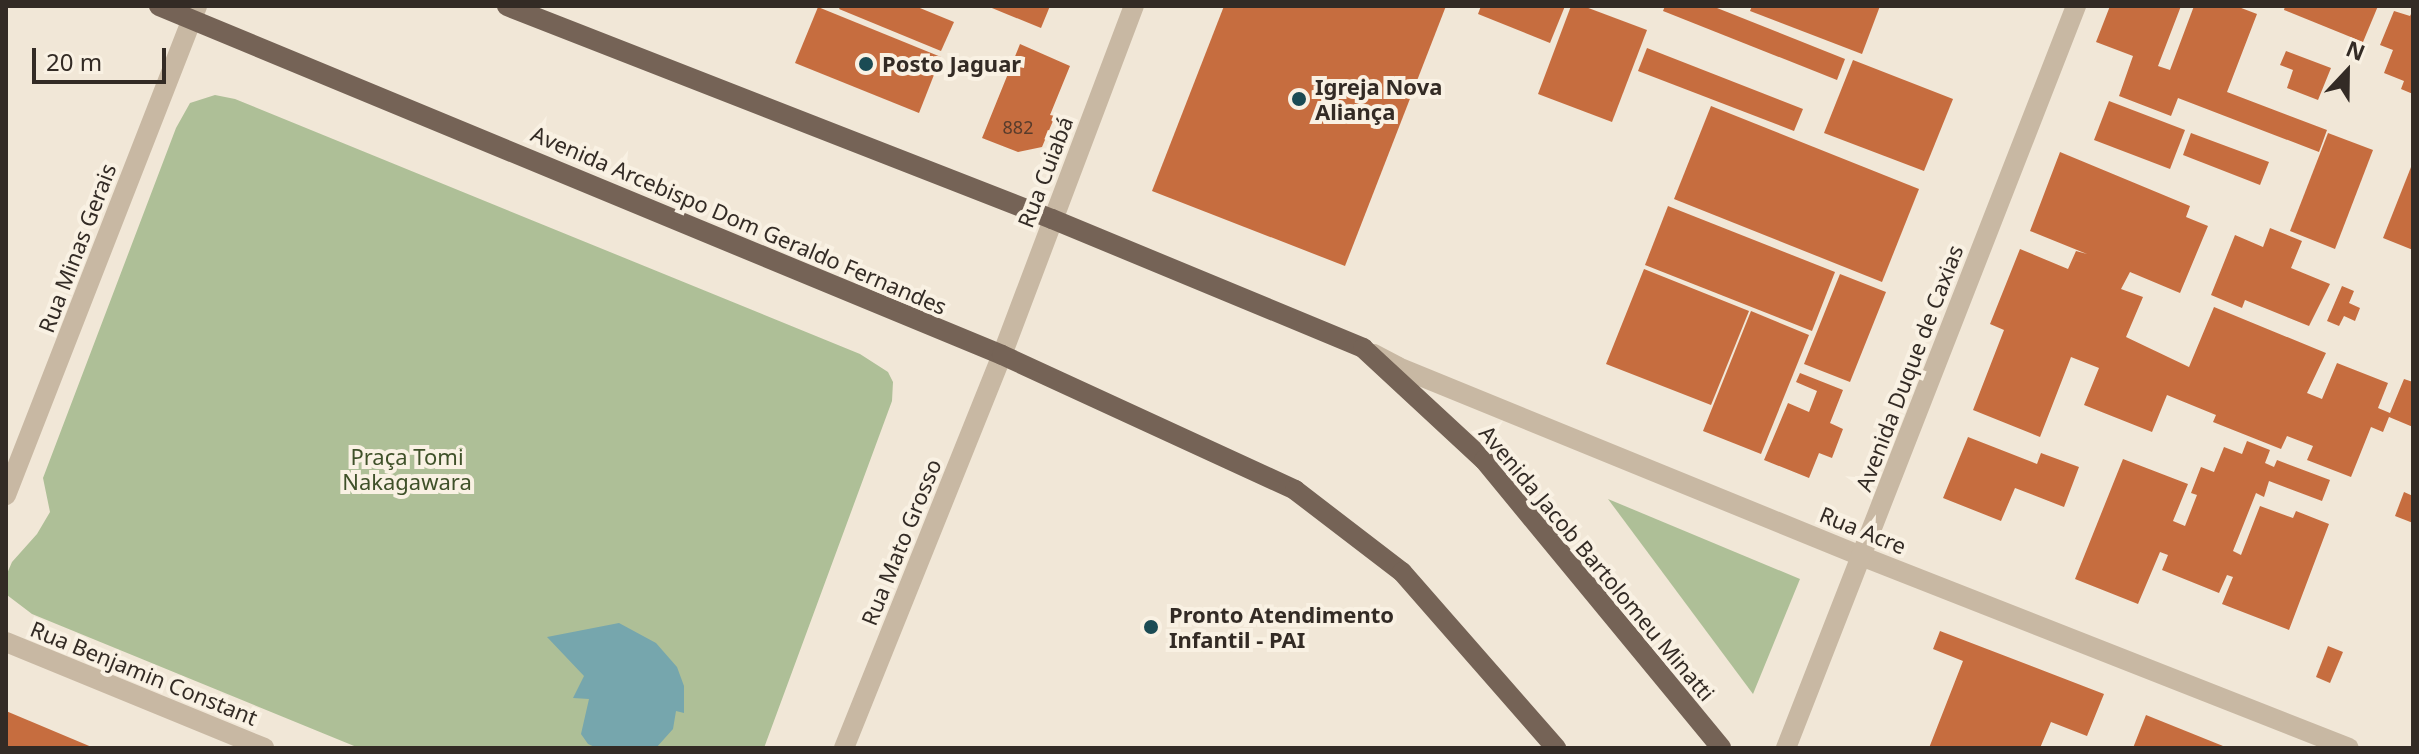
<!DOCTYPE html>
<meta charset="utf-8">
<style>
body{margin:0}
#map{position:relative;width:2419px;height:754px;overflow:hidden;background:#f1e7d7;font-family:"Noto Sans",sans-serif}
div>[style]{position:absolute}
.green>*{inset:0;background:#aebf97}
.water>*{inset:0;background:#76a6ad}
.building>*{inset:0;background:#c66d3f}
.minor>*{height:20px;margin:-10px;padding:0 10px;transform-origin:10px;border-radius:10px;background:#c8b8a3}
.major>*{height:20px;margin:-10px;padding:0 10px;transform-origin:10px;border-radius:10px;background:#756356}
.dots>*{width:22px;height:22px;translate:-50% -50%;box-sizing:border-box;border:4px solid #f9f1e3;border-radius:50%}
span{translate:-50% -50%;white-space:nowrap;text-align:center;line-height:1.15;-webkit-text-stroke:8px #f9f1e3;paint-order:stroke}
.number-label{font-size:18px;color:#583c2c}
.number-label span{-webkit-text-stroke-width:0}
.poi-label{font-size:22px;color:#332b25;font-weight:700}
.left{translate:0 -50%;text-align:left}
.street-label{font-size:22px;color:#332b25}
.park-label{font-size:22px;color:#3f5129}
.frame{position:absolute;inset:0;border:8px solid #332b25;pointer-events:none}
.north{position:absolute;left:2307px;top:32px;width:80px;height:80px;-webkit-text-stroke:6px #f9f1e3;paint-order:stroke;rotate:22deg;font-size:22px;font-weight:700;line-height:32px;text-align:center;color:#332b25}
.north::after{content:'';display:block;margin:auto;width:28px;height:36px;background:#332b25;clip-path:polygon(50% 0,100% 100%,50% 72%,0 100%)}
.scale{position:absolute;left:32px;top:48px;width:134px;height:36px;box-sizing:border-box;border:4px solid #332b25;border-top:0;padding-left:10px;font-size:24px;line-height:28px;white-space:nowrap;color:#332b25;-webkit-text-stroke:6px #f9f1e3;paint-order:stroke}
</style>
<div id="map">
<div class="green">
<i style="clip-path:polygon(215px 95px,235px 99px,860px 354px,888px 372px,893px 382px,892px 401px,764px 748px,359px 748px,32px 614px,7px 595px,6px 576px,12px 562px,37px 534px,50px 512px,43px 478px,176px 128px,190px 103px)"></i>
<i style="clip-path:polygon(1608px 499px,1800px 579px,1753px 694px)"></i>
</div>
<div class="water">
<i style="clip-path:polygon(619px 623px,656px 643px,677px 667px,684px 686px,684px 713px,676px 711px,673px 729px,656px 748px,597px 748px,588px 744px,581px 734px,589px 699px,573px 698px,584px 676px,547px 637px)"></i>
</div>
<div class="building">
<i style="clip-path:polygon(841px 6px,915px 6px,954px 22px,941px 51px,839px 9px)"></i>
<i style="clip-path:polygon(987px 6px,1050px 6px,1041px 28px)"></i>
<i style="clip-path:polygon(1224px 6px,1446px 6px,1345px 266px,1152px 191px)"></i>
<i style="clip-path:polygon(1481px 6px,1565px 6px,1550px 43px,1478px 14px)"></i>
<i style="clip-path:polygon(1571px 6px,1583px 6px,1647px 30px,1612px 122px,1538px 94px)"></i>
<i style="clip-path:polygon(1665px 6px,1712px 6px,1845px 59px,1837px 80px,1663px 11px)"></i>
<i style="clip-path:polygon(1752px 6px,1880px 6px,1862px 54px,1750px 11px)"></i>
<i style="clip-path:polygon(2110px 6px,2181px 6px,2158px 66px,2170px 70px,2194px 6px,2236px 6px,2257px 14px,2227px 92px,2327px 130px,2319px 152px,2178px 98px,2171px 116px,2119px 96px,2133px 56px,2096px 42px)"></i>
<i style="clip-path:polygon(2285px 6px,2378px 6px,2363px 42px,2284px 10px)"></i>
<i style="clip-path:polygon(818px 7px,941px 57px,919px 113px,795px 63px)"></i>
<i style="clip-path:polygon(2413px 10px,2413px 94px,2401px 89px,2404px 81px,2384px 73px,2393px 50px,2380px 45px,2394px 11px,2410px 16px)"></i>
<i style="clip-path:polygon(1020px 44px,1070px 66px,1050px 115px,1055px 116px,1042px 147px,1018px 152px,982px 138px)"></i>
<i style="clip-path:polygon(1647px 48px,1803px 109px,1794px 131px,1638px 71px)"></i>
<i style="clip-path:polygon(2286px 51px,2331px 68px,2318px 100px,2287px 88px,2293px 70px,2280px 65px)"></i>
<i style="clip-path:polygon(1853px 60px,1953px 99px,1924px 171px,1824px 133px)"></i>
<i style="clip-path:polygon(2109px 101px,2185px 130px,2170px 169px,2094px 140px)"></i>
<i style="clip-path:polygon(1711px 106px,1919px 189px,1882px 282px,1674px 199px)"></i>
<i style="clip-path:polygon(2191px 133px,2269px 162px,2260px 185px,2183px 155px)"></i>
<i style="clip-path:polygon(2328px 133px,2373px 150px,2335px 249px,2290px 231px)"></i>
<i style="clip-path:polygon(2060px 152px,2190px 206px,2186px 217px,2208px 226px,2180px 293px,2130px 272px,2121px 289px,2143px 297px,2126px 337px,2189px 367px,2214px 307px,2326px 353px,2307px 393px,2322px 399px,2337px 363px,2388px 383px,2378px 408px,2390px 413px,2404px 379px,2413px 382px,2413px 427px,2389px 417px,2383px 432px,2371px 427px,2351px 477px,2307px 460px,2313px 446px,2287px 436px,2281px 449px,2213px 422px,2216px 415px,2167px 395px,2152px 432px,2084px 405px,2099px 368px,2071px 357px,2040px 437px,1973px 410px,2004px 330px,1990px 324px,2020px 249px,2068px 269px,2076px 251px,2087px 254px,2030px 231px)"></i>
<i style="clip-path:polygon(2413px 162px,2413px 250px,2383px 238px)"></i>
<i style="clip-path:polygon(1668px 206px,1835px 272px,1812px 331px,1645px 265px)"></i>
<i style="clip-path:polygon(2270px 228px,2302px 241px,2291px 268px,2330px 284px,2309px 326px,2245px 300px,2242px 308px,2211px 295px,2235px 235px,2263px 247px)"></i>
<i style="clip-path:polygon(1644px 269px,1749px 311px,1711px 405px,1606px 364px)"></i>
<i style="clip-path:polygon(1840px 274px,1886px 292px,1850px 382px,1804px 364px)"></i>
<i style="clip-path:polygon(2342px 286px,2354px 291px,2349px 303px,2360px 308px,2355px 321px,2344px 316px,2339px 326px,2327px 321px)"></i>
<i style="clip-path:polygon(1751px 311px,1809px 335px,1761px 454px,1703px 431px)"></i>
<i style="clip-path:polygon(1800px 373px,1843px 390px,1830px 423px,1843px 429px,1832px 458px,1819px 453px,1809px 478px,1764px 460px,1788px 403px,1809px 412px,1817px 391px,1796px 382px)"></i>
<i style="clip-path:polygon(1968px 437px,2037px 464px,2041px 453px,2079px 467px,2064px 507px,2015px 488px,2001px 521px,1943px 498px)"></i>
<i style="clip-path:polygon(2247px 441px,2270px 450px,2265px 463px,2274px 467px,2277px 460px,2330px 480px,2322px 501px,2269px 481px,2264px 497px,2256px 493px,2233px 551px,2241px 555px,2260px 506px,2293px 518px,2296px 511px,2329px 524px,2289px 630px,2222px 604px,2233px 577px,2227px 575px,2219px 593px,2162px 570px,2168px 555px,2160px 552px,2138px 604px,2075px 579px,2123px 459px,2188px 484px,2173px 521px,2185px 526px,2197px 495px,2191px 493px,2201px 467px,2214px 472px,2224px 447px,2242px 454px)"></i>
<i style="clip-path:polygon(2404px 492px,2413px 496px,2413px 523px,2395px 516px)"></i>
<i style="clip-path:polygon(1940px 631px,2104px 694px,2087px 736px,2051px 722px,2040px 748px,1929px 748px,1963px 661px,1933px 649px)"></i>
<i style="clip-path:polygon(2328px 646px,2343px 652px,2330px 683px,2316px 677px)"></i>
<i style="clip-path:polygon(6px 711px,94px 748px,6px 748px)"></i>
<i style="clip-path:polygon(2146px 715px,2228px 748px,2133px 748px)"></i>
</div>
<div class="minor">
<i style="left:1374px;top:354px;width:27px;rotate:28deg"></i>
<i style="left:1398px;top:367px;width:500px;rotate:22.21deg"></i>
<i style="left:1861px;top:556px;width:524px;rotate:21.48deg"></i>
<i style="left:6px;top:495px;width:525px;rotate:-68.66deg"></i>
<i style="left:6px;top:642px;width:279px;rotate:22.3deg"></i>
<i style="left:844px;top:748px;width:424px;rotate:-68.1deg"></i>
<i style="left:1002px;top:355px;width:373px;rotate:-69.3deg"></i>
<i style="left:1786px;top:748px;width:797px;rotate:-68.65deg"></i>
</div>
<div class="major">
<i style="left:159px;top:6px;width:912px;rotate:22.49deg"></i>
<i style="left:1002px;top:355px;width:323px;rotate:24.7deg"></i>
<i style="left:1295px;top:490px;width:135px;rotate:37.5deg"></i>
<i style="left:1402px;top:572px;width:234px;rotate:48.8deg"></i>
<i style="left:507px;top:6px;width:585px;rotate:21.35deg"></i>
<i style="left:1052px;top:219px;width:337px;rotate:22.5deg"></i>
<i style="left:1363px;top:348px;width:165px;rotate:42.8deg"></i>
<i style="left:1484px;top:460px;width:373px;rotate:50.5deg"></i>
</div>
<div class="dots">
<i style="left:866px;top:64px;background:#1b4b54"></i>
<i style="left:1299px;top:99px;background:#1b4b54"></i>
<i style="left:1151px;top:627px;background:#1b4b54"></i>
</div>
<div class="number-label">
<span style="left:1018px;top:127px">882</span>
</div>
<div class="poi-label">
<span class="left" style="left:882px;top:64px">Posto Jaguar</span>
<span class="left" style="left:1315px;top:99px">Igreja Nova<br>Aliança</span>
<span class="left" style="left:1169px;top:627px">Pronto Atendimento<br>Infantil - PAI</span>
</div>
<div class="street-label">
<span style="left:1045px;top:172px;rotate:-69deg">Rua Cuiabá</span>
<span style="left:739px;top:220px;rotate:23deg">Avenida Arcebispo Dom Geraldo Fernandes</span>
<span style="left:77px;top:248px;rotate:-69deg">Rua Minas Gerais</span>
<span style="left:1909px;top:368px;rotate:-69deg">Avenida Duque de Caxias</span>
<span style="left:1863px;top:530px;rotate:22deg">Rua Acre</span>
<span style="left:901px;top:542px;rotate:-68deg">Rua Mato Grosso</span>
<span style="left:1597px;top:563px;rotate:50deg">Avenida Jacob Bartolomeu Minatti</span>
<span style="left:144px;top:673px;rotate:22deg">Rua Benjamin Constant</span>
</div>
<div class="park-label">
<span style="left:407px;top:469px">Praça Tomi<br>Nakagawara</span>
</div>
<div class="frame"></div>
<div class="north">N</div>
<div class="scale">20 m</div>
</div>
